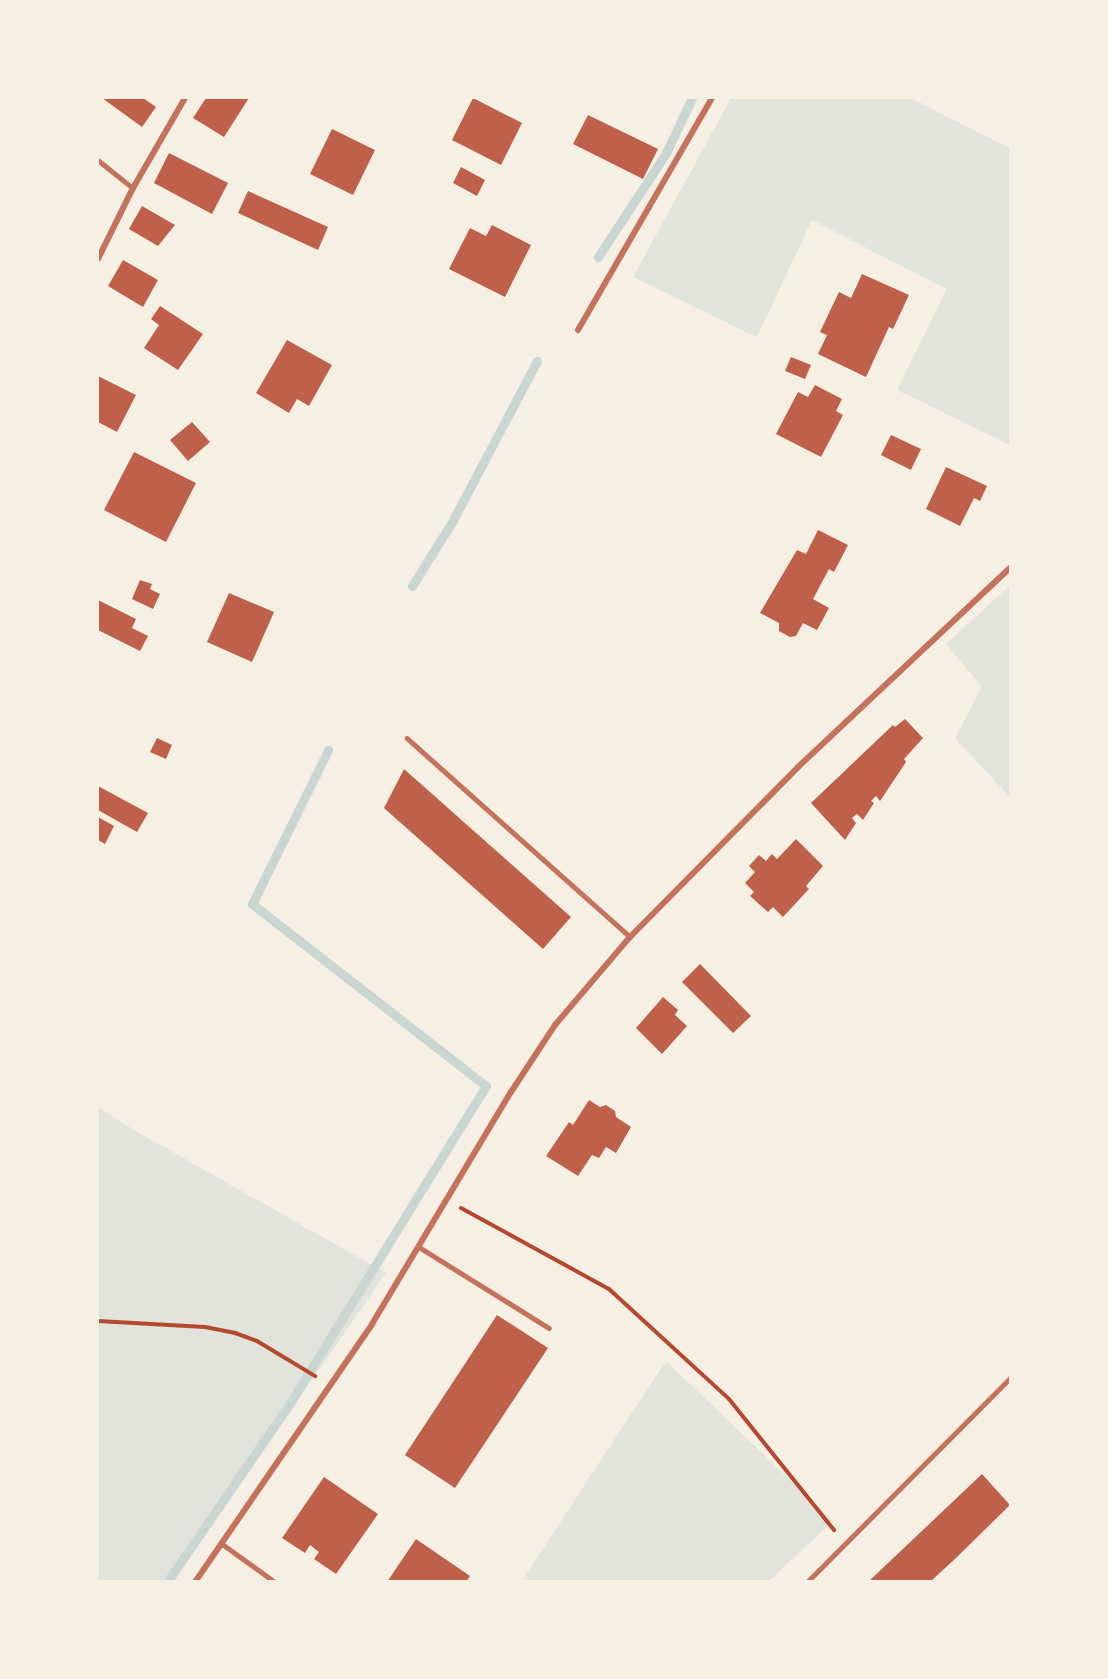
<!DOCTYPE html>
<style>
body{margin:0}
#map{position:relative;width:1108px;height:1679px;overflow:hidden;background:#f6efe4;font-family:"Roboto Condensed",sans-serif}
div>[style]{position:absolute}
.green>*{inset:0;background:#e2e4dc}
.stream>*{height:9px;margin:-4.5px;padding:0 4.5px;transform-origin:4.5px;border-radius:4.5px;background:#c9d6d2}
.building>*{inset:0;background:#bf614a}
.path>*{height:4px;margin:-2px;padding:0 2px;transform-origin:2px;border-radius:2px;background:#b5482f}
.service>*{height:4.5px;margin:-2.25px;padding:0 2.25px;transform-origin:2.25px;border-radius:2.25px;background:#c5725c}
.minor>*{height:6px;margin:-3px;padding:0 3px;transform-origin:3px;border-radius:3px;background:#c5725c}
span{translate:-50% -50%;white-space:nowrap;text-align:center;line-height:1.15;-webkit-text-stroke:6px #f6efe4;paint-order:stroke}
.frame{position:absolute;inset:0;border:99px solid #f6efe4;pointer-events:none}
</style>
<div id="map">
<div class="green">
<i style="clip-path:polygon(731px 98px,911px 98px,1010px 148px,1010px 445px,897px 390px,947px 289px,812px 220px,757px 337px,633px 277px)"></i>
<i style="clip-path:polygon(1010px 585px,1010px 797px,955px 738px,982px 687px,946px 644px)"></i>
<i style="clip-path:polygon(98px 1107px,129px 1127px,386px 1273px,173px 1581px,98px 1581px)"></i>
<i style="clip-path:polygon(666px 1361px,833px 1521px,769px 1581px,521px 1582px)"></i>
</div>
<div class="stream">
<i style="left:598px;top:257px;width:124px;rotate:-56.8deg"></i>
<i style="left:666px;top:153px;width:61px;rotate:-64.7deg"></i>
<i style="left:412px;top:586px;width:75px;rotate:-58deg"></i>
<i style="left:452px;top:522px;width:182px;rotate:-62.2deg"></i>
<i style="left:167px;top:1582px;width:217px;rotate:-55.5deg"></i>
<i style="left:290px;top:1403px;width:373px;rotate:-58.3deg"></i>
<i style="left:486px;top:1086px;width:296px;rotate:-142.1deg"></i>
<i style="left:252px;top:904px;width:172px;rotate:-63.7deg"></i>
</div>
<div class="building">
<i style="clip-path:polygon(102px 98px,143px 98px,156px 107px,142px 127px)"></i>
<i style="clip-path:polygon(206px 98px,249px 98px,224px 137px,193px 118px)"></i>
<i style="clip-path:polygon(473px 98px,522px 123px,501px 165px,452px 140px)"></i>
<i style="clip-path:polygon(588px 115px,658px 149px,643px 179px,573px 144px)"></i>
<i style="clip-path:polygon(332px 129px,375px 150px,353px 195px,310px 174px)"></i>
<i style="clip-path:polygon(169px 153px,228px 183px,212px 214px,154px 183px)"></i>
<i style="clip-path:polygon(461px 167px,485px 180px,477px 196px,453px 183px)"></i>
<i style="clip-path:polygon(248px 191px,328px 227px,318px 250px,238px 213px)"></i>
<i style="clip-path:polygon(142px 206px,175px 225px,158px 246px,129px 229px)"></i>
<i style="clip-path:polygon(492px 225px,531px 245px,505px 297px,449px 269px,470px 228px,486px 236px)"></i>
<i style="clip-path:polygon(123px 260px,158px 280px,143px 307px,108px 286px)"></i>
<i style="clip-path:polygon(862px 274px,909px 295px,893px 329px,889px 327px,866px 377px,818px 354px,827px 335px,820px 332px,839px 292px,851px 298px)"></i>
<i style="clip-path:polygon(160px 306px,203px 334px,178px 370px,144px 348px,159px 325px,151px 319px)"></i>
<i style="clip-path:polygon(287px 340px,332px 365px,309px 406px,297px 399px,289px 413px,256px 393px)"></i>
<i style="clip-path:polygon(791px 357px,811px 365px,805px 379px,785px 371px)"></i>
<i style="clip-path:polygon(98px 376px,136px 395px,117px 432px,98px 422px)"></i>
<i style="clip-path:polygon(815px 385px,842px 399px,836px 411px,843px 415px,821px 457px,776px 434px,798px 392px,808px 397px)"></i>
<i style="clip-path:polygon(192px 422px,210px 442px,188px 461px,170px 440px)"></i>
<i style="clip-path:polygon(891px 435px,921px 449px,911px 470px,881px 455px)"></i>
<i style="clip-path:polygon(134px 452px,196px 483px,166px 542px,104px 510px)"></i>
<i style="clip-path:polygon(946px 467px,987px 486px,980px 501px,974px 498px,960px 526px,926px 509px)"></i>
<i style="clip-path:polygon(818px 530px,848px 545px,834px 572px,829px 569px,813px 599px,829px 608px,817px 630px,803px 623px,796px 636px,790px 637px,779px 631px,779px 623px,760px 613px,797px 550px,806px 554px)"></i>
<i style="clip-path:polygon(140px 580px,152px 584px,150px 589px,160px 594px,153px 609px,132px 599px)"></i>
<i style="clip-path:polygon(229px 593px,274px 612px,252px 662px,207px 642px)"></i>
<i style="clip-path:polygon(98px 600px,136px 619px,132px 628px,148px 636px,140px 651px,98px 630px)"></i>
<i style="clip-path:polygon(905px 719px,923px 738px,904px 759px,906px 762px,880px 801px,876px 796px,871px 801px,874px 803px,863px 820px,857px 814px,852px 818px,856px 823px,845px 840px,811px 803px,893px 725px,895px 727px)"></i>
<i style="clip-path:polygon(157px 738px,172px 745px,166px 759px,150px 752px)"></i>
<i style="clip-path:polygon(404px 769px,571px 917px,543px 949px,384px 808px)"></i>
<i style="clip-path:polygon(98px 786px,148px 813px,137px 832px,98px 810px)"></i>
<i style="clip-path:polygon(98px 817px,114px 826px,105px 844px,98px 840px)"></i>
<i style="clip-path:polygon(796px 839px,823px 866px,806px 886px,809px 889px,783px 917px,773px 907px,768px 912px,750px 896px,754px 892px,745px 883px,755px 872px,749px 866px,759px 855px,766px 861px,772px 854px,777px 859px)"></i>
<i style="clip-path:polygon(700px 964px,751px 1016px,733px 1033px,682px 982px)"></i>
<i style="clip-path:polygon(663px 997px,678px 1010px,675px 1015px,687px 1026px,662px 1054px,636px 1028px)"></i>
<i style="clip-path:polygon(589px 1100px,600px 1107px,606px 1105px,615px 1111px,616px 1117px,631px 1127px,616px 1153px,606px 1147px,599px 1158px,592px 1155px,578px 1176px,546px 1156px,569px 1122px,573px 1125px)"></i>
<i style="clip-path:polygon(497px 1315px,548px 1348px,455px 1488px,405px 1455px)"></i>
<i style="clip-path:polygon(982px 1474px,1010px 1505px,957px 1557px,930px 1582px,868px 1582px)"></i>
<i style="clip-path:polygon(324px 1477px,378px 1514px,336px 1574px,314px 1559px,319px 1552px,310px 1545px,305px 1553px,282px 1538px)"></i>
<i style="clip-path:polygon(416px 1539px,470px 1576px,466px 1582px,387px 1582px)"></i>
</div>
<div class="path">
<i style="left:461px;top:1208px;width:169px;rotate:28.7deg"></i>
<i style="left:609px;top:1289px;width:163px;rotate:42.5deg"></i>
<i style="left:729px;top:1399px;width:168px;rotate:51.3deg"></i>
<i style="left:98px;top:1321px;width:107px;rotate:3.2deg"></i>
<i style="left:205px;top:1327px;width:31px;rotate:11deg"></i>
<i style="left:235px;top:1333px;width:23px;rotate:20deg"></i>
<i style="left:257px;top:1341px;width:68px;rotate:31.1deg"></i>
</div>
<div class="service">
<i style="left:98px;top:160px;width:45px;rotate:38.7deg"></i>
<i style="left:407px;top:738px;width:299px;rotate:41.7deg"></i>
<i style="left:419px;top:1247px;width:153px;rotate:31.9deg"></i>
<i style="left:221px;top:1543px;width:67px;rotate:35.8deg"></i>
<i style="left:807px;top:1582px;width:288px;rotate:-45.1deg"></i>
</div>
<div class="minor">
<i style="left:98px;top:259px;width:79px;rotate:-63.8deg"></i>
<i style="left:133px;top:188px;width:104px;rotate:-60deg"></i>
<i style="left:578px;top:330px;width:268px;rotate:-60deg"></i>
<i style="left:195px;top:1582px;width:313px;rotate:-55.5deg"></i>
<i style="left:372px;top:1324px;width:270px;rotate:-59.1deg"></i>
<i style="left:511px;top:1092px;width:80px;rotate:-56.7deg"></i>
<i style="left:555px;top:1025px;width:116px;rotate:-49.6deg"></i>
<i style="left:630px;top:937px;width:239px;rotate:-45.3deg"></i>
<i style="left:798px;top:767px;width:291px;rotate:-43.2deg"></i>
</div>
<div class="frame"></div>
</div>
